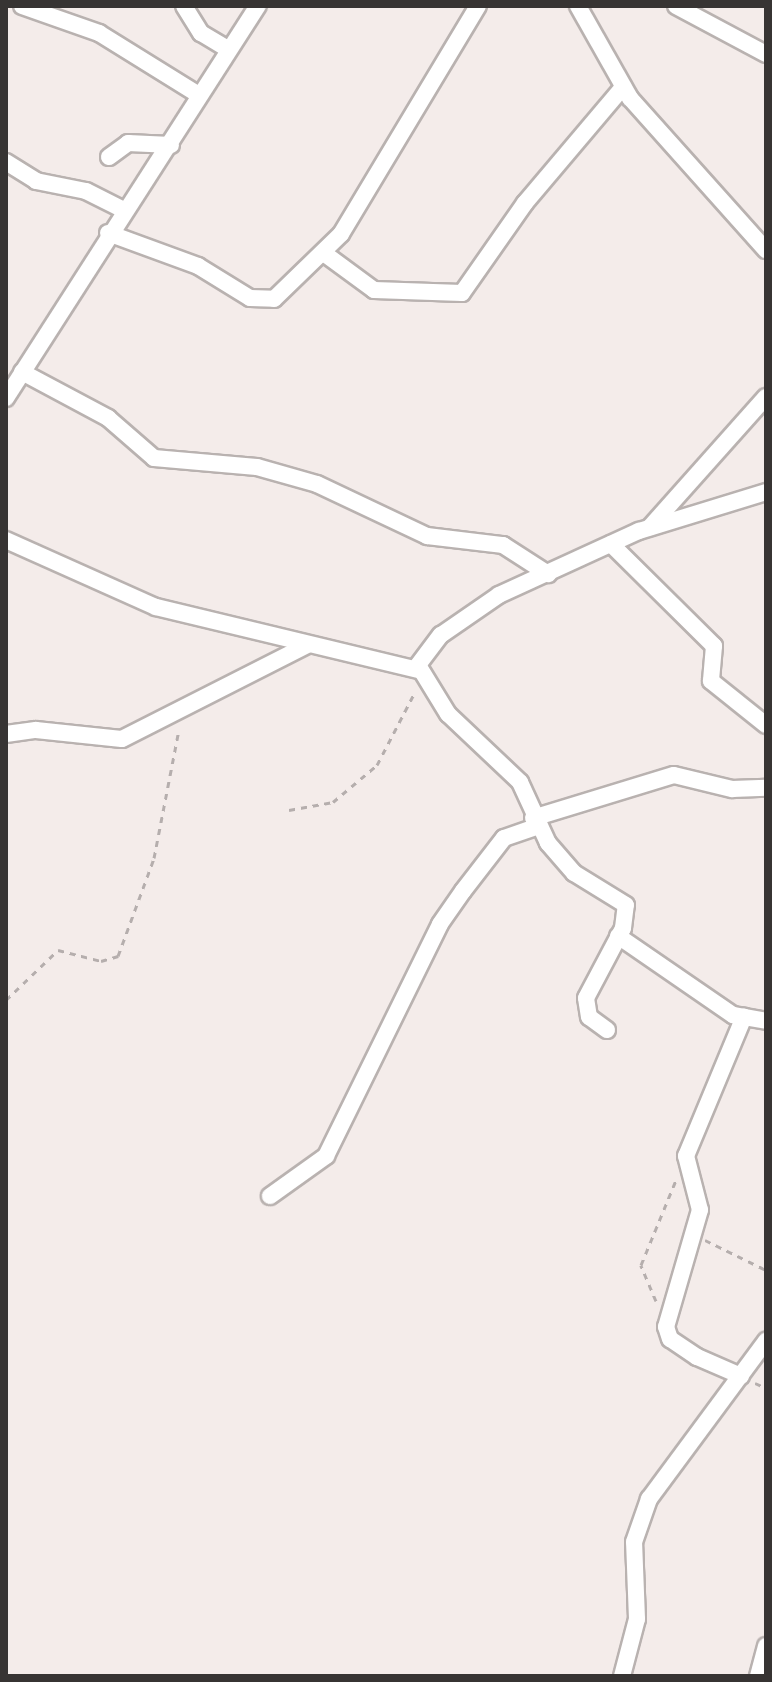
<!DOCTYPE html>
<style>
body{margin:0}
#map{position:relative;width:772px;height:1682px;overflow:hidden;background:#f4ecea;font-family:Inter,sans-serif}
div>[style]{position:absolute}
.path>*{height:3px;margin-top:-1.5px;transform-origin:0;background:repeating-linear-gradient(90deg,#b5aead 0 6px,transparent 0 12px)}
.roads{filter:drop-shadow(2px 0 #b9b2b0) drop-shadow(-2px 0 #b9b2b0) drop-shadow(0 2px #b9b2b0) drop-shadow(0 -2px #b9b2b0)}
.minor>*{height:16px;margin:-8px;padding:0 8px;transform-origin:8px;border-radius:8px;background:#fff}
span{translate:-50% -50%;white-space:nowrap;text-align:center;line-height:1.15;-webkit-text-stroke:6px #f4ecea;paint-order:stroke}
.frame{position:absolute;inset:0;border:8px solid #373433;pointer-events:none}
</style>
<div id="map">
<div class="path">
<i style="left:289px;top:810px;width:45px;rotate:-10.3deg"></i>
<i style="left:333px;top:802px;width:57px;rotate:-40.1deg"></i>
<i style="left:377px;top:765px;width:82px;rotate:-62.5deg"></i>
<i style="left:6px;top:1000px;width:72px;rotate:-43.9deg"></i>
<i style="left:58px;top:950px;width:44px;rotate:14.3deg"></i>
<i style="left:101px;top:961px;width:18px;rotate:-16deg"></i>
<i style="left:118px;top:956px;width:104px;rotate:-69.8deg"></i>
<i style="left:154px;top:858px;width:131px;rotate:-79deg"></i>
<i style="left:705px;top:1240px;width:68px;rotate:26.2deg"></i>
<i style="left:656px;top:1301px;width:39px;rotate:-113deg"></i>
<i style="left:641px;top:1265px;width:92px;rotate:-67.6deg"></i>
<i style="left:755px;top:1383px;width:12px;rotate:24deg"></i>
</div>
<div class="roads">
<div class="minor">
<i style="left:22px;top:6px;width:82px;rotate:19.3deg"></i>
<i style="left:99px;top:33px;width:118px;rotate:31.8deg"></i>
<i style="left:184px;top:6px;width:32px;rotate:58deg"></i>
<i style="left:201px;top:33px;width:29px;rotate:31deg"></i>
<i style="left:578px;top:6px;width:106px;rotate:60.5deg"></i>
<i style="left:630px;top:98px;width:204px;rotate:48.2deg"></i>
<i style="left:676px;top:6px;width:102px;rotate:28.1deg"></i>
<i style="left:109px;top:157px;width:24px;rotate:-36deg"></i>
<i style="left:128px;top:143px;width:43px;rotate:2.7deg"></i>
<i style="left:6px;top:162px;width:36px;rotate:32deg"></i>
<i style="left:36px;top:181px;width:51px;rotate:11.3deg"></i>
<i style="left:86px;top:191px;width:42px;rotate:26.6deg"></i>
<i style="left:108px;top:233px;width:96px;rotate:20.1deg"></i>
<i style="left:198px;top:266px;width:61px;rotate:31.6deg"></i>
<i style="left:250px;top:298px;width:24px;rotate:2deg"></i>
<i style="left:274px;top:299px;width:93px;rotate:-44.1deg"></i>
<i style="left:341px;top:234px;width:266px;rotate:-59deg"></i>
<i style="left:325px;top:254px;width:61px;rotate:36.3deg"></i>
<i style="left:374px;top:290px;width:88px;rotate:2deg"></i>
<i style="left:462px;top:293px;width:110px;rotate:-55deg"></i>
<i style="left:525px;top:203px;width:152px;rotate:-49.8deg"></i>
<i style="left:22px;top:372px;width:98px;rotate:28.1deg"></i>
<i style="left:108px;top:418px;width:61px;rotate:41deg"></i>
<i style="left:154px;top:458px;width:103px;rotate:5deg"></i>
<i style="left:257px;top:467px;width:62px;rotate:15.8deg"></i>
<i style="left:317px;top:484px;width:122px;rotate:25.3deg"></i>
<i style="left:427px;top:536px;width:77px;rotate:6.8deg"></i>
<i style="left:503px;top:545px;width:54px;rotate:32.8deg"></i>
<i style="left:6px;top:398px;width:466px;rotate:-57.3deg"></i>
<i style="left:650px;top:527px;width:174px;rotate:-48.3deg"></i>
<i style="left:6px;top:540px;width:164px;rotate:24.1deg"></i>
<i style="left:156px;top:607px;width:269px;rotate:13.5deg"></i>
<i style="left:611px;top:544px;width:145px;rotate:44.7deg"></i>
<i style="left:714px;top:646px;width:35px;rotate:95deg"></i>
<i style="left:711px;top:681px;width:70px;rotate:38.7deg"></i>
<i style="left:6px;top:734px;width:30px;rotate:-8deg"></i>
<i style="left:36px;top:730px;width:86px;rotate:6deg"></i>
<i style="left:122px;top:739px;width:208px;rotate:-26.9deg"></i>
<i style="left:533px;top:818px;width:147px;rotate:-17deg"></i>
<i style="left:674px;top:775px;width:60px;rotate:13.6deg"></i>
<i style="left:732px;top:789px;width:34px;rotate:-2deg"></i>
<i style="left:618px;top:936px;width:140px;rotate:34.5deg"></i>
<i style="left:733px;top:1015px;width:34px;rotate:10deg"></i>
<i style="left:607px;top:1030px;width:22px;rotate:-144deg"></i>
<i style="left:589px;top:1017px;width:19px;rotate:-99deg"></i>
<i style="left:586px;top:998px;width:79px;rotate:-62.1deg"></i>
<i style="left:623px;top:928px;width:23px;rotate:-83deg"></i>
<i style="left:626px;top:905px;width:61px;rotate:-148.4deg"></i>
<i style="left:574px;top:873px;width:40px;rotate:-131deg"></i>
<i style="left:548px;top:843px;width:67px;rotate:-114.7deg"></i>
<i style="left:520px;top:782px;width:99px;rotate:-136.6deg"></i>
<i style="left:448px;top:714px;width:57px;rotate:-121.5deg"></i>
<i style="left:418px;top:665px;width:38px;rotate:-53deg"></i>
<i style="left:441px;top:635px;width:70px;rotate:-34.6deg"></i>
<i style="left:499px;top:595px;width:154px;rotate:-24.6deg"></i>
<i style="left:639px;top:531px;width:133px;rotate:-17.1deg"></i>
<i style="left:270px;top:1196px;width:69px;rotate:-35.5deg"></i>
<i style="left:326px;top:1156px;width:258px;rotate:-63.8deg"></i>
<i style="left:440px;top:924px;width:40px;rotate:-55.1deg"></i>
<i style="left:463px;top:891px;width:67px;rotate:-52.3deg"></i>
<i style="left:504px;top:838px;width:34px;rotate:-19deg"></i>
<i style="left:741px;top:1376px;width:48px;rotate:-156.6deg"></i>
<i style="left:697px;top:1357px;width:32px;rotate:-146deg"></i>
<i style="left:670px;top:1339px;width:13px;rotate:-108deg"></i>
<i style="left:666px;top:1327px;width:122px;rotate:-73.8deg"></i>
<i style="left:700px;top:1210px;width:56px;rotate:-104.5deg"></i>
<i style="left:686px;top:1156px;width:151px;rotate:-67.4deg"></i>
<i style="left:622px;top:1676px;width:59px;rotate:-75.3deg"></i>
<i style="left:637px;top:1619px;width:77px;rotate:-92.2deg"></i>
<i style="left:634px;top:1542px;width:46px;rotate:-70.8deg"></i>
<i style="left:649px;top:1499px;width:197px;rotate:-53.5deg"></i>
<i style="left:758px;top:1676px;width:31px;rotate:-75deg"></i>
</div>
</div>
<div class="frame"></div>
</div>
